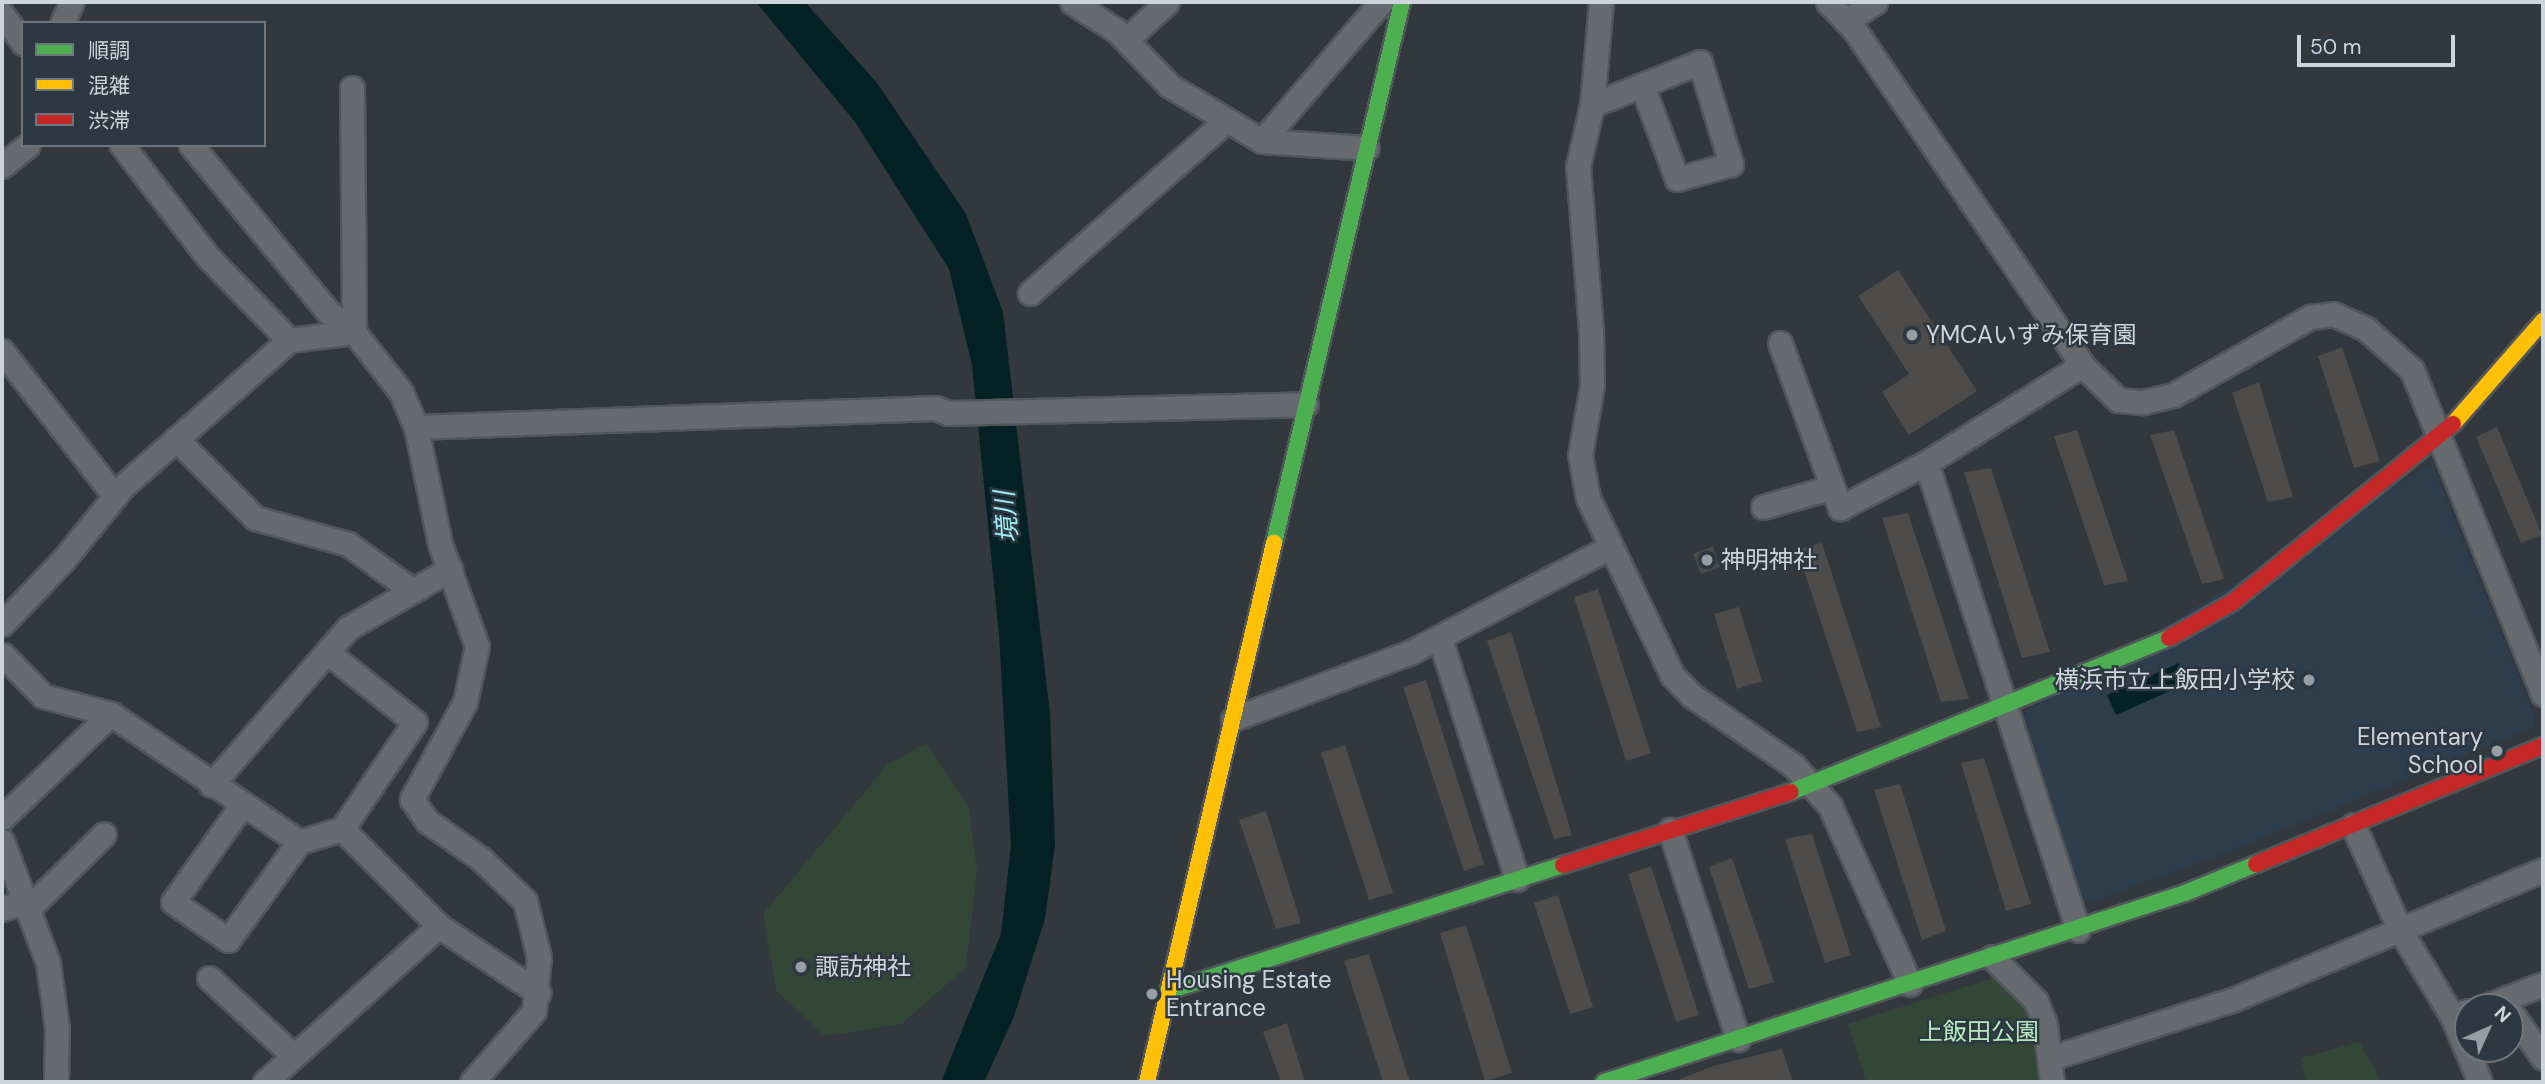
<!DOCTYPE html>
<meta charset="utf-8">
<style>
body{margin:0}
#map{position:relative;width:2545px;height:1084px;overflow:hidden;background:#32383d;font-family:"DM Sans","Noto Sans JP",sans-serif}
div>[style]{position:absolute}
.built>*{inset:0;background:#2f3e4c}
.green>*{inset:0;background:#324735}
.water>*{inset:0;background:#042225}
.building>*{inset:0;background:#4d4c4b}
.roads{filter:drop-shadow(2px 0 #51565b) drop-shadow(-2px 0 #51565b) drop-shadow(0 2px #51565b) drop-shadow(0 -2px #51565b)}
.street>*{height:23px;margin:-11.5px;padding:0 11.5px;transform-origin:11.5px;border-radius:11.5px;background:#676b6f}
.fast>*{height:16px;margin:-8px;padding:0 8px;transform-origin:8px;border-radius:8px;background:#4caf50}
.slow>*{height:16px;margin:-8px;padding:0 8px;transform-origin:8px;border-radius:8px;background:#ffc107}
.jam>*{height:16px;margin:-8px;padding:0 8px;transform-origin:8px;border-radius:8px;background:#c62828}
.dots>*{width:19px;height:19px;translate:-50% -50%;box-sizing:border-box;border:4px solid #2d3842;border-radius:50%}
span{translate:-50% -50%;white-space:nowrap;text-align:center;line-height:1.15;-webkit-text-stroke:5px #2d3842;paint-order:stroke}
.poi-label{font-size:24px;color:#ced4db}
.left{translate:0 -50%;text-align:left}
.right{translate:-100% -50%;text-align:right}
.park-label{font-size:24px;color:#b7e9bc}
.water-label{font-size:26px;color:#9deef7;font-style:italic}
.frame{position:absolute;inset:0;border:4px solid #ced4db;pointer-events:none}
.legend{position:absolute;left:21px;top:21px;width:245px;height:126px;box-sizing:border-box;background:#2d3842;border:2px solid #6d767f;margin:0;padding:9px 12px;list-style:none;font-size:21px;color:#ced4db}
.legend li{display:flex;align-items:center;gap:14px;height:35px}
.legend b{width:35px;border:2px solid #6d767f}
.north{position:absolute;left:2454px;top:993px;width:70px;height:70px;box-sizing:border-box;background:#2d3842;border:2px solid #6d767f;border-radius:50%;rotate:45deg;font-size:19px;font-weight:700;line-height:28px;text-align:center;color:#ced4db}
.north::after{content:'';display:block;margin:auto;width:24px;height:32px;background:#979da4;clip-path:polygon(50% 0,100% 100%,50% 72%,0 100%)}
.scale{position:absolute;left:2297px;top:35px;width:158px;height:32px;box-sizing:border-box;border:4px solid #ced4db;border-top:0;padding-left:9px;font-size:21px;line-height:24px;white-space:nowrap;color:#ced4db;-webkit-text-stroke:5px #2d3842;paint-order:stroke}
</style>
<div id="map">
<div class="built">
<i style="clip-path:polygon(2426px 466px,2434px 468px,2536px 719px,2533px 727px,2221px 855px,2093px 901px,2081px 896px,2024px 715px,2028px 710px)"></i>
</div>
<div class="green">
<i style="clip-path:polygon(926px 743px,969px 808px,977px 870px,966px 967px,902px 1024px,825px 1036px,776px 991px,763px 914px,887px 765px)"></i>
<i style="clip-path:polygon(2002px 975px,2033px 1019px,2043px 1082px,1866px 1082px,1848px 1024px)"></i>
<i style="clip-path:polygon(2359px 1042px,2382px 1082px,2306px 1082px,2301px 1058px)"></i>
</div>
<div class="water">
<i style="clip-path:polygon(756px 2px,805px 2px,877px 83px,966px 214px,1003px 312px,1050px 714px,1055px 845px,1045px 919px,1013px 1019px,984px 1082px,941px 1082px,1001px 934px,1011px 845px,999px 635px,972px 365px,949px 269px,855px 122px)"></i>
<i style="clip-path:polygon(2179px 663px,2188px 683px,2116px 715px,2107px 695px)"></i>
</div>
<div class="building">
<i style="clip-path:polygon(1898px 270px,1977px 391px,1909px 435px,1882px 392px,1909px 374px,1858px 296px)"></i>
<i style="clip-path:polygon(2342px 347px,2380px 461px,2354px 468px,2318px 356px)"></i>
<i style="clip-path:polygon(2259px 382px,2293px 497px,2268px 502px,2232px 393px)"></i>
<i style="clip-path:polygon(2497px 427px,2542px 535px,2521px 543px,2476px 437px)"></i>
<i style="clip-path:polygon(2077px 430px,2128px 581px,2104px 585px,2054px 436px)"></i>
<i style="clip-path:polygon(2174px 430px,2224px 579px,2202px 584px,2150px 435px)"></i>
<i style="clip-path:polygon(1991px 468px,2050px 652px,2022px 658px,1964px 472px)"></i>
<i style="clip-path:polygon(1908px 513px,1969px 699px,1941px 702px,1882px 518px)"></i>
<i style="clip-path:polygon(1822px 543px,1881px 727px,1857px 732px,1797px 549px)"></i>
<i style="clip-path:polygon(1713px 546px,1720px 567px,1701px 574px,1693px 554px)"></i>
<i style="clip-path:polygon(1598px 589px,1651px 753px,1626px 761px,1574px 597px)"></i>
<i style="clip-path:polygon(1739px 607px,1762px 681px,1737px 689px,1714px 614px)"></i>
<i style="clip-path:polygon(1511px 632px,1572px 835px,1554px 839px,1487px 641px)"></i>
<i style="clip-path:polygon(1426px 680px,1484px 864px,1464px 871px,1403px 687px)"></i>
<i style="clip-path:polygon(1345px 745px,1393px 893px,1369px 900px,1321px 753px)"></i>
<i style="clip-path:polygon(1984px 758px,2031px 904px,2006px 911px,1961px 763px)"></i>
<i style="clip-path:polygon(1900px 784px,1946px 931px,1922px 940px,1874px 790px)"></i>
<i style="clip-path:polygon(1266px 811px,1301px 923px,1276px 929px,1239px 820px)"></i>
<i style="clip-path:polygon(1812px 834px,1851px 955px,1825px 963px,1785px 839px)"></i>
<i style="clip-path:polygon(1732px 858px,1774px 982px,1749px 989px,1709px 867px)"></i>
<i style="clip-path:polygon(1651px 866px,1699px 1015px,1676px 1022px,1628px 874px)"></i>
<i style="clip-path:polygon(1558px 895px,1593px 1007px,1570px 1014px,1534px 903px)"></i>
<i style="clip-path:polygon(1466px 925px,1512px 1073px,1485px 1081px,1440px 933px)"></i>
<i style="clip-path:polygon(1369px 954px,1410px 1082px,1383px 1082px,1344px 961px)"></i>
<i style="clip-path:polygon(1287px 1023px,1305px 1082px,1281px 1082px,1263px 1032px)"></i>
<i style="clip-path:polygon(1782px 1049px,1793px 1082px,1673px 1082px,1713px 1066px)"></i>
</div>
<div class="roads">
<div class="street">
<i style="left:1072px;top:2px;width:54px;rotate:32.8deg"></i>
<i style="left:1117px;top:31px;width:76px;rotate:46.1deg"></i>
<i style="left:1170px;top:86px;width:107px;rotate:30.9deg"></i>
<i style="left:1262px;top:141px;width:105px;rotate:3.8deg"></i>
<i style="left:1601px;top:2px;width:103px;rotate:95deg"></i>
<i style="left:1592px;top:105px;width:63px;rotate:102.9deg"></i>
<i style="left:1578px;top:166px;width:166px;rotate:85.5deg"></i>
<i style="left:1591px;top:331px;width:54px;rotate:88.9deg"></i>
<i style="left:1592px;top:385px;width:71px;rotate:99.7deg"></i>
<i style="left:1580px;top:455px;width:44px;rotate:79.5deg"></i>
<i style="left:1588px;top:498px;width:196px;rotate:64.6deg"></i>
<i style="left:1672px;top:675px;width:28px;rotate:46deg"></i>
<i style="left:1691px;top:695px;width:124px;rotate:34.5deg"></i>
<i style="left:1793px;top:765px;width:55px;rotate:47.9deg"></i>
<i style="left:1830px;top:806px;width:195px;rotate:65.8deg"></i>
<i style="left:1828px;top:2px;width:37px;rotate:46deg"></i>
<i style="left:1854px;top:29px;width:406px;rotate:55.8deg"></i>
<i style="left:2082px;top:365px;width:50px;rotate:44.2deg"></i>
<i style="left:2118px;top:400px;width:25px;rotate:5deg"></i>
<i style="left:2143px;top:402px;width:31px;rotate:-13deg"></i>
<i style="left:2173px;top:395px;width:158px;rotate:-29.7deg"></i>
<i style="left:2310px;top:317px;width:23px;rotate:-7deg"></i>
<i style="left:2333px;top:314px;width:36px;rotate:24deg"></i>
<i style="left:2366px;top:329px;width:62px;rotate:41.7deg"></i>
<i style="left:2412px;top:370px;width:350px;rotate:68deg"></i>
<i style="left:2px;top:14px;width:36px;rotate:54deg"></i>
<i style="left:1846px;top:21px;width:35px;rotate:-33deg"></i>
<i style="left:62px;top:23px;width:23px;rotate:-65deg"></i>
<i style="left:1126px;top:40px;width:56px;rotate:-42.8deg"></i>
<i style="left:352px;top:88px;width:244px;rotate:89.5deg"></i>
<i style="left:354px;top:332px;width:76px;rotate:51.9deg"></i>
<i style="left:401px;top:392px;width:38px;rotate:67deg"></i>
<i style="left:416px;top:427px;width:119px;rotate:78.4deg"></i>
<i style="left:440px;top:544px;width:109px;rotate:70.1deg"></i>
<i style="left:477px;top:646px;width:57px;rotate:102.1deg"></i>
<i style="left:465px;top:702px;width:111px;rotate:118.7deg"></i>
<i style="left:412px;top:799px;width:27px;rotate:56deg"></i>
<i style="left:427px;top:821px;width:66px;rotate:35.1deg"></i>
<i style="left:481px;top:859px;width:61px;rotate:43.7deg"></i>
<i style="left:525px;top:901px;width:58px;rotate:76deg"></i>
<i style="left:539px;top:957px;width:54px;rotate:95.3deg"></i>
<i style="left:534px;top:1011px;width:94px;rotate:131.1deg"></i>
<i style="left:1592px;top:105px;width:116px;rotate:-21.7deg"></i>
<i style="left:1700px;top:62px;width:107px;rotate:73.1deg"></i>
<i style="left:1731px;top:164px;width:56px;rotate:164.5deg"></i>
<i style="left:1677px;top:179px;width:97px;rotate:-110.5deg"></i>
<i style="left:1262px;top:141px;width:183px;rotate:-49.4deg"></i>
<i style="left:122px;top:145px;width:141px;rotate:52.5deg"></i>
<i style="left:208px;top:257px;width:116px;rotate:45.7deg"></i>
<i style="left:191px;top:145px;width:216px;rotate:50.6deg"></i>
<i style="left:328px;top:312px;width:33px;rotate:38deg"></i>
<i style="left:2px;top:166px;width:33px;rotate:-39deg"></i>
<i style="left:1030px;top:293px;width:261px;rotate:-41.3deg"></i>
<i style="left:1780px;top:343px;width:176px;rotate:70deg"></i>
<i style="left:1840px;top:508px;width:97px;rotate:-27.6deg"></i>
<i style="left:2px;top:351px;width:184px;rotate:52.1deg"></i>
<i style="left:416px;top:427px;width:520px;rotate:-2.09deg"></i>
<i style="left:936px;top:408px;width:13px;rotate:23deg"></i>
<i style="left:948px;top:413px;width:358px;rotate:-1.4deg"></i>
<i style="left:176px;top:439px;width:112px;rotate:45deg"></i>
<i style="left:255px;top:518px;width:97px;rotate:15.6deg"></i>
<i style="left:348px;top:544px;width:80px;rotate:35.9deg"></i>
<i style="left:1763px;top:507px;width:69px;rotate:-16.1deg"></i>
<i style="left:2px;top:624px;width:91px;rotate:-46.3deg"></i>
<i style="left:65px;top:558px;width:92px;rotate:-51.1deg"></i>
<i style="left:123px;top:486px;width:221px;rotate:-41.3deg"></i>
<i style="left:289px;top:340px;width:65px;rotate:-7deg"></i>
<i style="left:1440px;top:639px;width:252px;rotate:72.2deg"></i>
<i style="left:327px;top:652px;width:112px;rotate:38.5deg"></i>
<i style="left:415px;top:722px;width:130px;rotate:124.3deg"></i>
<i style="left:3px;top:655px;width:57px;rotate:45.7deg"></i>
<i style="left:43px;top:696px;width:70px;rotate:14.8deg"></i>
<i style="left:111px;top:714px;width:227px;rotate:34.2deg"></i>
<i style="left:299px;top:842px;width:45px;rotate:-16.8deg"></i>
<i style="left:342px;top:829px;width:137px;rotate:45deg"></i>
<i style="left:439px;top:926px;width:120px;rotate:33.8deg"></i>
<i style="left:1233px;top:719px;width:190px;rotate:-20.6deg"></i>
<i style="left:1411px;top:652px;width:223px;rotate:-27.8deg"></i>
<i style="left:211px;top:785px;width:208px;rotate:-48.9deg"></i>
<i style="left:348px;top:628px;width:118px;rotate:-30deg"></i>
<i style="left:242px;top:805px;width:119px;rotate:125.4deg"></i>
<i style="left:173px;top:902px;width:67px;rotate:34.6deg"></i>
<i style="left:228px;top:940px;width:121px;rotate:-54.1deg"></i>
<i style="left:2px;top:818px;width:151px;rotate:-43.7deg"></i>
<i style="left:2353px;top:825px;width:115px;rotate:65.9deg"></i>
<i style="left:2400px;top:930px;width:100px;rotate:58.8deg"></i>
<i style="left:2452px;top:1016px;width:17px;rotate:-17deg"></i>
<i style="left:1670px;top:830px;width:220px;rotate:72deg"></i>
<i style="left:2px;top:841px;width:130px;rotate:69.3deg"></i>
<i style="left:48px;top:963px;width:67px;rotate:82.2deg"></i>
<i style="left:57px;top:1029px;width:53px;rotate:91.1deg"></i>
<i style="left:29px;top:908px;width:105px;rotate:-44.6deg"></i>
<i style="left:2px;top:909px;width:25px;rotate:-18deg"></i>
<i style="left:2078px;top:930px;width:491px;rotate:-108deg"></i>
<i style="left:1926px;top:463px;width:184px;rotate:-32.1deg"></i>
<i style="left:1992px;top:957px;width:62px;rotate:45deg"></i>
<i style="left:2036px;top:1001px;width:25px;rotate:69deg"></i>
<i style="left:2045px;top:1024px;width:58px;rotate:83.1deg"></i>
<i style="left:209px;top:978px;width:115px;rotate:42.5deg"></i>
<i style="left:2484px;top:1007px;width:63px;rotate:-21.3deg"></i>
<i style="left:2510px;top:1011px;width:57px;rotate:54.9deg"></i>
<i style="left:2452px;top:1016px;width:72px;rotate:67deg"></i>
<i style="left:2051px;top:1058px;width:190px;rotate:-17.8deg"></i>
<i style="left:2232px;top:1000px;width:337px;rotate:-22.7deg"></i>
<i style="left:265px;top:1082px;width:234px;rotate:-41.9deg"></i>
</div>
<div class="fast">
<i style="left:1274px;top:543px;width:556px;rotate:-76.69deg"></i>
<i style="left:1791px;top:792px;width:408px;rotate:-22.2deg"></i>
<i style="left:1168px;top:991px;width:415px;rotate:-17.7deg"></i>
<i style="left:1604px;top:1082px;width:611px;rotate:-18.02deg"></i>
<i style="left:2185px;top:893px;width:77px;rotate:-22.2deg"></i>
</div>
<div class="slow">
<i style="left:2453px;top:424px;width:137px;rotate:-48.9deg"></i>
<i style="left:1147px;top:1082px;width:554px;rotate:-76.74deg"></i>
</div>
<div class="jam">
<i style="left:2169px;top:638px;width:73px;rotate:-29.4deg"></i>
<i style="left:2233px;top:602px;width:283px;rotate:-39deg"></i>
<i style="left:2256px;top:864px;width:310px;rotate:-22.4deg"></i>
<i style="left:1563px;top:865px;width:239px;rotate:-17.8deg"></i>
</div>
</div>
<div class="dots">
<i style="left:1912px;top:335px;background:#979da4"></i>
<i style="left:1707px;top:560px;background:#979da4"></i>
<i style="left:2309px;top:680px;background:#979da4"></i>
<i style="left:2497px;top:751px;background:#979da4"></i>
<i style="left:801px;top:967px;background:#979da4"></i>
<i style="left:1152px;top:994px;background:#979da4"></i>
</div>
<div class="poi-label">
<span class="left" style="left:1926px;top:335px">YMCAいずみ保育園</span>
<span class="left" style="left:1721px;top:560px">神明神社</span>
<span class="right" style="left:2295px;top:680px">横浜市立上飯田小学校</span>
<span class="right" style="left:2483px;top:751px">Elementary<br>School</span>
<span class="left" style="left:815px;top:967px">諏訪神社</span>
<span class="left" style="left:1166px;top:994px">Housing Estate<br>Entrance</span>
</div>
<div class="park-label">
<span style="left:1979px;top:1032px">上飯田公園</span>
</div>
<div class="water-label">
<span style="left:1007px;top:517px;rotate:-95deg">境川</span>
</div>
<div class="frame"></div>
<ul class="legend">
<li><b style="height:9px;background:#4caf50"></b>順調</li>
<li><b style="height:9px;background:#ffc107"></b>混雑</li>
<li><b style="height:9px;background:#c62828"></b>渋滞</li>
</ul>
<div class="north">N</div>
<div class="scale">50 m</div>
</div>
